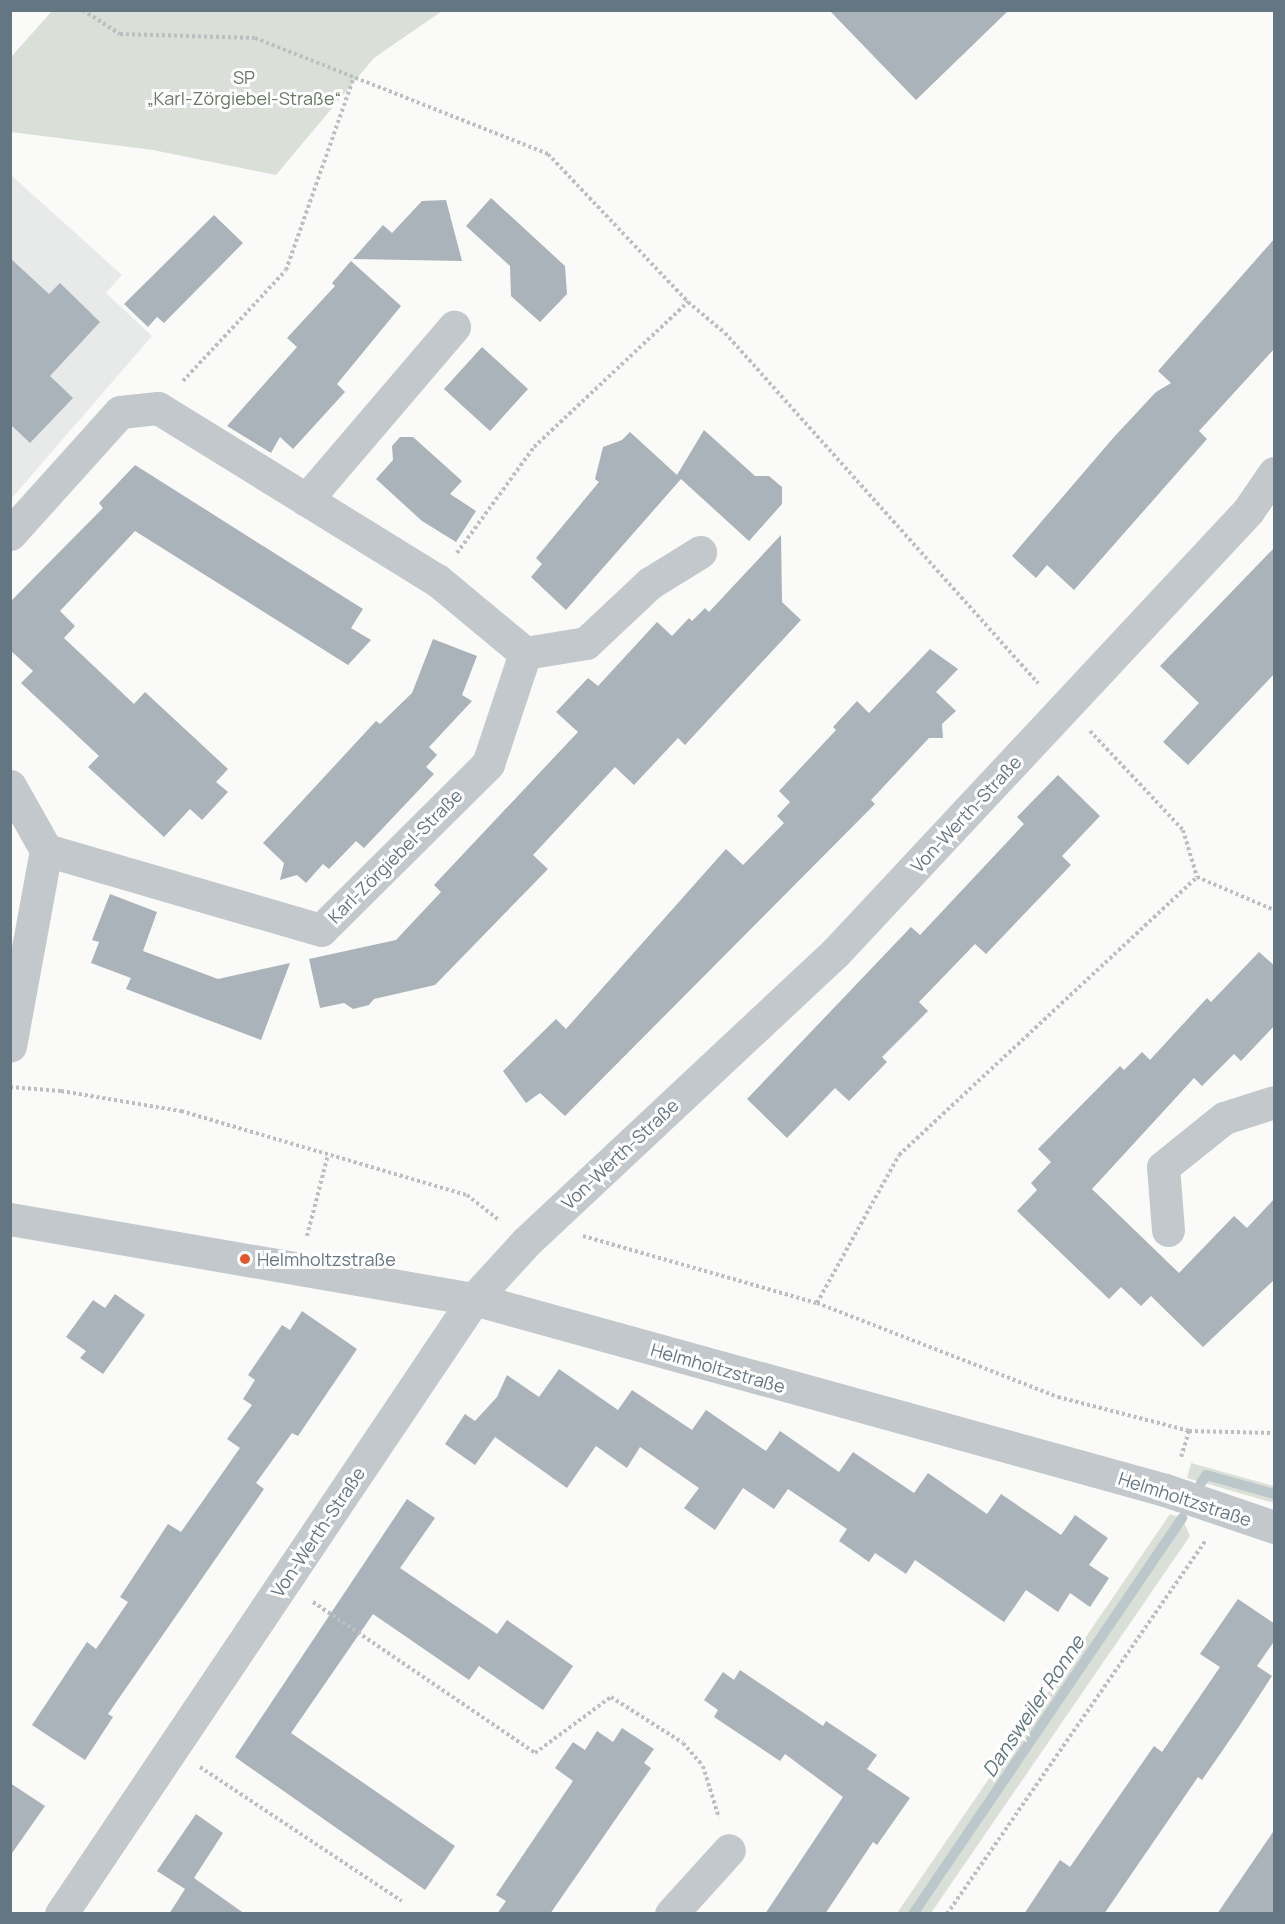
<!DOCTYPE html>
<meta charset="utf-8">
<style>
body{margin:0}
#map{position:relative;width:1285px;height:1924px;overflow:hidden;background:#fafaf8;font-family:Manrope,sans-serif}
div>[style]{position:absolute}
.built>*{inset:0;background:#e8e9e9}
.green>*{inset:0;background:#dadfd7}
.stream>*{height:10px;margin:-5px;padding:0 5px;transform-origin:5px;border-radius:5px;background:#bbc7cb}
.building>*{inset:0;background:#aab3b9}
.path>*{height:4px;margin-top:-2px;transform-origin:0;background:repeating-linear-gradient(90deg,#bbbfc2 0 3px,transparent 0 6px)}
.minor>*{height:33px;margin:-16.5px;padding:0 16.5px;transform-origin:16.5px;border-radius:16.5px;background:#c3c8cc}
.dots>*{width:16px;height:16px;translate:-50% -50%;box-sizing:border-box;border:3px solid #fff;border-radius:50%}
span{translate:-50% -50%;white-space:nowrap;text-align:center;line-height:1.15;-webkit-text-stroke:6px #fff;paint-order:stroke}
.park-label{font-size:18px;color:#687a64}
.street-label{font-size:18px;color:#657683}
.poi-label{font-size:18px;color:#657683}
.left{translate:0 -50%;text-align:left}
.water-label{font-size:20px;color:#60757c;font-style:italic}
.frame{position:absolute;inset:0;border:12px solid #657683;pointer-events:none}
</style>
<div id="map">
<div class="built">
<i style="clip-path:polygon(11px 175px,122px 275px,106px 293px,152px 336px,11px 499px)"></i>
</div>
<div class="green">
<i style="clip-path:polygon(52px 11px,52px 10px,442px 11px,374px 58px,276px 175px,153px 150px,11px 132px,11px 57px)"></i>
<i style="clip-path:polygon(1191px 1463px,1274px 1486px,1274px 1503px,1187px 1478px)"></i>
<i style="clip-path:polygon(1170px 1514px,1182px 1518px,1190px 1536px,931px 1913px,897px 1913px)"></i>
</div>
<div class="stream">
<i style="left:1201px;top:1483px;width:9px;rotate:-58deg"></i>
<i style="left:1206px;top:1475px;width:71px;rotate:15.6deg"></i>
<i style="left:913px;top:1914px;width:479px;rotate:-55.8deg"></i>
</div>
<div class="building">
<i style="clip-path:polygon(829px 10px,1009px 10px,916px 100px)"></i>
<i style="clip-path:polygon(491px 198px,565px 266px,567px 294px,540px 322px,511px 296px,510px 266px,466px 226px)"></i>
<i style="clip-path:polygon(446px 200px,462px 261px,353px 259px,383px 225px,392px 233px,422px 201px)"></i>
<i style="clip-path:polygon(214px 215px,243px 243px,164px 323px,157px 317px,148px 327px,124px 304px)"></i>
<i style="clip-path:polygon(1275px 238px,1275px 348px,1199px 431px,1207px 439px,1074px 590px,1047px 565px,1036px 578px,1012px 556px,1114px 437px,1156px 392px,1171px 383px,1158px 371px)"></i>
<i style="clip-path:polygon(10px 258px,49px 294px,60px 283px,100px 322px,50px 376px,73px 398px,30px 443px,10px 424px)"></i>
<i style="clip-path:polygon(351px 261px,401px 306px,337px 384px,345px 392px,293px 449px,280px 437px,271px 453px,227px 426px,297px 347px,287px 338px,335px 286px,332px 283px)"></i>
<i style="clip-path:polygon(482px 347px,528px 389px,490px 431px,444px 389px)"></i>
<i style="clip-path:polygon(704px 430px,755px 476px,769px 476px,782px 487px,782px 504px,749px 541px,681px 479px,566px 610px,531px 577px,542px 564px,536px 558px,599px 482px,595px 479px,603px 447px,622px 440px,630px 432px,677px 475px)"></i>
<i style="clip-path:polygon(400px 437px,413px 437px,462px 481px,450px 494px,476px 511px,456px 542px,422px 521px,376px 479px,393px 460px,392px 446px)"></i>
<i style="clip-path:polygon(135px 465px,363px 609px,351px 628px,371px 640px,348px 665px,135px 531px,60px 611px,75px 626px,64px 638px,134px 704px,145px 692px,228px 769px,216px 782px,228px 792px,202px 820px,190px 809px,164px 837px,88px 767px,99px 756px,21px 683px,33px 671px,10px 650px,10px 602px,103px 508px,99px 503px)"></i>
<i style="clip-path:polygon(781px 535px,782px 602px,801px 620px,685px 745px,678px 738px,634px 785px,615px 767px,533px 855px,548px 869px,435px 985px,374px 999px,369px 1005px,353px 1009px,344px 1003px,320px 1008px,309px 959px,396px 940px,441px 892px,434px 885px,578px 732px,556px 712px,588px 678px,598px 686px,657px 622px,672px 636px,689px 618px,692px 621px,705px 608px,709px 612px)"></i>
<i style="clip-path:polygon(1275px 547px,1275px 673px,1188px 765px,1163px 742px,1199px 703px,1160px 666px)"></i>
<i style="clip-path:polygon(433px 639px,477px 656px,462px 695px,472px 701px,429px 747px,437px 755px,426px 767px,434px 774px,364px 848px,356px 841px,329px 869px,323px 864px,306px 883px,297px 875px,280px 880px,284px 863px,263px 843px,376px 721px,380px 724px,412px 693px)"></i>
<i style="clip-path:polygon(930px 649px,958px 669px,936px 692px,956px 711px,942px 724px,943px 738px,929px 738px,871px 800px,875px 804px,565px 1116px,540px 1093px,526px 1103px,503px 1071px,556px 1019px,566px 1029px,726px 849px,743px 865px,784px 823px,777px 816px,790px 802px,779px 791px,836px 730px,833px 727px,857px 701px,869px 713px)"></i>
<i style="clip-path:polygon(1058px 775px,1100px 816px,1062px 856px,1071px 865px,986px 954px,975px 944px,919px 1002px,928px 1011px,882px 1057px,887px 1062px,849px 1101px,835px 1088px,787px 1138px,747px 1099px,911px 927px,920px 935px,1024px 824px,1017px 817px)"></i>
<i style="clip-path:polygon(110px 894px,157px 912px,143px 951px,218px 979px,290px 963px,261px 1040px,126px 989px,131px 978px,91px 963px,99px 942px,92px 940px)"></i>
<i style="clip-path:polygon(1259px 952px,1275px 966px,1275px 1025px,1241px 1061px,1234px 1054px,1202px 1086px,1194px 1078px,1092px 1189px,1179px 1273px,1234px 1216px,1247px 1228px,1275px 1198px,1275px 1279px,1203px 1347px,1151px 1296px,1141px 1306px,1121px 1287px,1109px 1299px,1017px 1211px,1037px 1190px,1031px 1183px,1051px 1162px,1038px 1149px,1120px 1066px,1124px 1070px,1142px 1052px,1150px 1060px,1207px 998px,1211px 1002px)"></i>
<i style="clip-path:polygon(115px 1294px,145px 1315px,103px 1374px,80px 1358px,86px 1351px,66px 1337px,93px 1300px,105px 1308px)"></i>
<i style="clip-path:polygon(302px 1311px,357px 1349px,298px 1436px,292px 1433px,256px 1483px,264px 1489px,108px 1714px,113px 1717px,85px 1760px,32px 1725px,87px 1642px,96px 1649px,128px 1602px,120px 1597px,168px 1524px,181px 1532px,240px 1448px,227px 1439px,252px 1405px,243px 1399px,255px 1380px,248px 1375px,282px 1325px,290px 1330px)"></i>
<i style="clip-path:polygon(559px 1369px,618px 1410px,632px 1390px,692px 1430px,706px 1410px,766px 1451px,780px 1431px,839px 1472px,853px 1452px,914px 1493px,928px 1473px,987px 1514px,1001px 1494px,1061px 1535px,1075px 1515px,1108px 1538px,1089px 1565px,1109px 1578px,1090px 1607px,1070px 1593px,1058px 1612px,1026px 1590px,1004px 1622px,915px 1560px,906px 1574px,875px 1553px,869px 1562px,839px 1541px,847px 1529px,788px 1489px,774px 1509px,743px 1488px,715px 1530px,684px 1508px,699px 1488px,640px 1447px,627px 1468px,596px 1446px,567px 1488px,495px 1437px,475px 1465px,445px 1444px,465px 1414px,475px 1421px,497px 1397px,507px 1375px,539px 1397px)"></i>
<i style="clip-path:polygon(407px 1499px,435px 1518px,400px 1568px,497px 1634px,507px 1620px,573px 1666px,543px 1710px,479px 1666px,469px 1680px,373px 1614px,291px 1733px,455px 1846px,425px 1890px,235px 1757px)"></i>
<i style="clip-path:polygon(1238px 1599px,1275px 1624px,1275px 1640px,1257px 1666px,1272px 1676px,1238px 1728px,1202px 1780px,1198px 1777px,1104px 1914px,1024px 1914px,1060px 1860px,1070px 1867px,1154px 1746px,1162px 1752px,1220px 1667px,1200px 1654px)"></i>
<i style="clip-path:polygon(740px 1670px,823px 1726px,826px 1721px,877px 1755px,867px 1769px,910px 1798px,877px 1845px,873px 1842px,825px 1914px,765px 1914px,843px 1797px,785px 1754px,780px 1761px,714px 1717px,718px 1710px,704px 1700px,723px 1672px,734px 1680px)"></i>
<i style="clip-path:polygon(622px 1728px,654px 1749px,644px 1763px,651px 1768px,550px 1914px,497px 1914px,506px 1901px,496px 1895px,573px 1781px,555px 1768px,573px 1742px,585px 1750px,597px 1731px,613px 1742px)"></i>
<i style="clip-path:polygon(10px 1783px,45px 1806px,10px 1856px)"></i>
<i style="clip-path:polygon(196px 1814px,223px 1833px,194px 1878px,245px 1914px,169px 1914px,185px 1889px,157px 1871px)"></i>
<i style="clip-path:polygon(1275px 1829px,1275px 1914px,1217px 1914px)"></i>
</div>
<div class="path">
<i style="left:83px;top:10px;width:44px;rotate:33deg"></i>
<i style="left:120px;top:34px;width:135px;rotate:1.7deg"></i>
<i style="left:255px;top:38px;width:315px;rotate:21.6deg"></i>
<i style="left:548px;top:154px;width:204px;rotate:46.6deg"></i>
<i style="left:688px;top:302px;width:48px;rotate:40deg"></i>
<i style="left:725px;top:333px;width:470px;rotate:48.2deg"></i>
<i style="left:183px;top:381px;width:151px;rotate:-47.1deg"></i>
<i style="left:286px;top:270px;width:205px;rotate:-70.6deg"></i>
<i style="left:457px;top:553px;width:131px;rotate:-54deg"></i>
<i style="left:534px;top:447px;width:212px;rotate:-43.3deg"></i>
<i style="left:1090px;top:731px;width:136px;rotate:46.8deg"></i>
<i style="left:1183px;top:830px;width:49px;rotate:73.4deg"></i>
<i style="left:1197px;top:877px;width:84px;rotate:23.2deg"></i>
<i style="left:10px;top:1087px;width:51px;rotate:4.5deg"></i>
<i style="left:61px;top:1091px;width:122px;rotate:9.5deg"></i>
<i style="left:181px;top:1111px;width:298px;rotate:16.4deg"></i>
<i style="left:467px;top:1195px;width:42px;rotate:38.2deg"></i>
<i style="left:307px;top:1236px;width:84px;rotate:-75.5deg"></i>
<i style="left:583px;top:1236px;width:243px;rotate:16deg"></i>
<i style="left:817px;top:1303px;width:259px;rotate:21.3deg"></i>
<i style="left:1058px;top:1397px;width:135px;rotate:14.5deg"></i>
<i style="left:1189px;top:1431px;width:27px;rotate:107deg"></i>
<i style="left:817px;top:1303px;width:169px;rotate:-61deg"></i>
<i style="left:899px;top:1155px;width:408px;rotate:-43deg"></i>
<i style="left:1189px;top:1431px;width:85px;rotate:1.3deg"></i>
<i style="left:313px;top:1602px;width:268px;rotate:34.2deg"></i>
<i style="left:535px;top:1753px;width:94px;rotate:-36.4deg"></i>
<i style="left:611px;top:1697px;width:85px;rotate:32.6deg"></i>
<i style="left:683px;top:1743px;width:30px;rotate:49deg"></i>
<i style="left:703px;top:1766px;width:54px;rotate:72.9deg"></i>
<i style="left:200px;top:1767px;width:242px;rotate:33.6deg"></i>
<i style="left:947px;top:1914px;width:455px;rotate:-55.3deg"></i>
</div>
<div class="minor">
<i style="left:306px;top:500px;width:228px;rotate:-49.5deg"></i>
<i style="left:10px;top:534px;width:164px;rotate:-48deg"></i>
<i style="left:120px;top:412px;width:38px;rotate:-6deg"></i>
<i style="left:158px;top:408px;width:328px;rotate:31.7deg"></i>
<i style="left:437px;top:580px;width:114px;rotate:39.7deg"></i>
<i style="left:525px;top:653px;width:117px;rotate:108.4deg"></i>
<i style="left:488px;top:764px;width:235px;rotate:135.2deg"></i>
<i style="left:321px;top:930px;width:286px;rotate:-163.8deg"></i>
<i style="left:525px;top:653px;width:62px;rotate:-9.3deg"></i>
<i style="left:586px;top:643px;width:88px;rotate:-43.2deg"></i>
<i style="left:650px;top:583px;width:59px;rotate:-31.8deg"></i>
<i style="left:10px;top:786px;width:73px;rotate:60.6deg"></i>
<i style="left:46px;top:850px;width:199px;rotate:100.4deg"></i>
<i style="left:10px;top:1219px;width:471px;rotate:9.8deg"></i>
<i style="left:474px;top:1299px;width:717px;rotate:15.45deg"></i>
<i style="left:1165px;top:1490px;width:115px;rotate:18.7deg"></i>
<i style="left:1168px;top:1230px;width:63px;rotate:-94.5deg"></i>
<i style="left:1163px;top:1167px;width:78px;rotate:-38.8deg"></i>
<i style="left:1224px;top:1118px;width:52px;rotate:-17.7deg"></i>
<i style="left:61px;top:1914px;width:741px;rotate:-56.12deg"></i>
<i style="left:474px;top:1299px;width:77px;rotate:-47.6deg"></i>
<i style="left:526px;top:1242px;width:423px;rotate:-43.1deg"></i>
<i style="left:835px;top:953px;width:605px;rotate:-46.94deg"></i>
<i style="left:1248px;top:511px;width:46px;rotate:-55.6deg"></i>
<i style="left:671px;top:1914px;width:86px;rotate:-47.8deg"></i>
</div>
<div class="dots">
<i style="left:245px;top:1259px;background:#e4572e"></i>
</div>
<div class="park-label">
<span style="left:244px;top:88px">SP<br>„Karl-Zörgiebel-Straße“</span>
</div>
<div class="street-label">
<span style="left:966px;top:814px;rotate:-47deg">Von-Werth-Straße</span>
<span style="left:395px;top:856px;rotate:-45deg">Karl-Zörgiebel-Straße</span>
<span style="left:620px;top:1154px;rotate:-43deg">Von-Werth-Straße</span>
<span style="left:718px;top:1368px;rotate:16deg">Helmholtzstraße</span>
<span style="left:1185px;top:1499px;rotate:18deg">Helmholtzstraße</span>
<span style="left:318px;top:1532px;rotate:-56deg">Von-Werth-Straße</span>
</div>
<div class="poi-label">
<span class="left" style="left:257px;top:1259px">Helmholtzstraße</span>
</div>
<div class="water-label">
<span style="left:1033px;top:1706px;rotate:-56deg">Dansweiler Ronne</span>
</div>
<div class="frame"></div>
</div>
